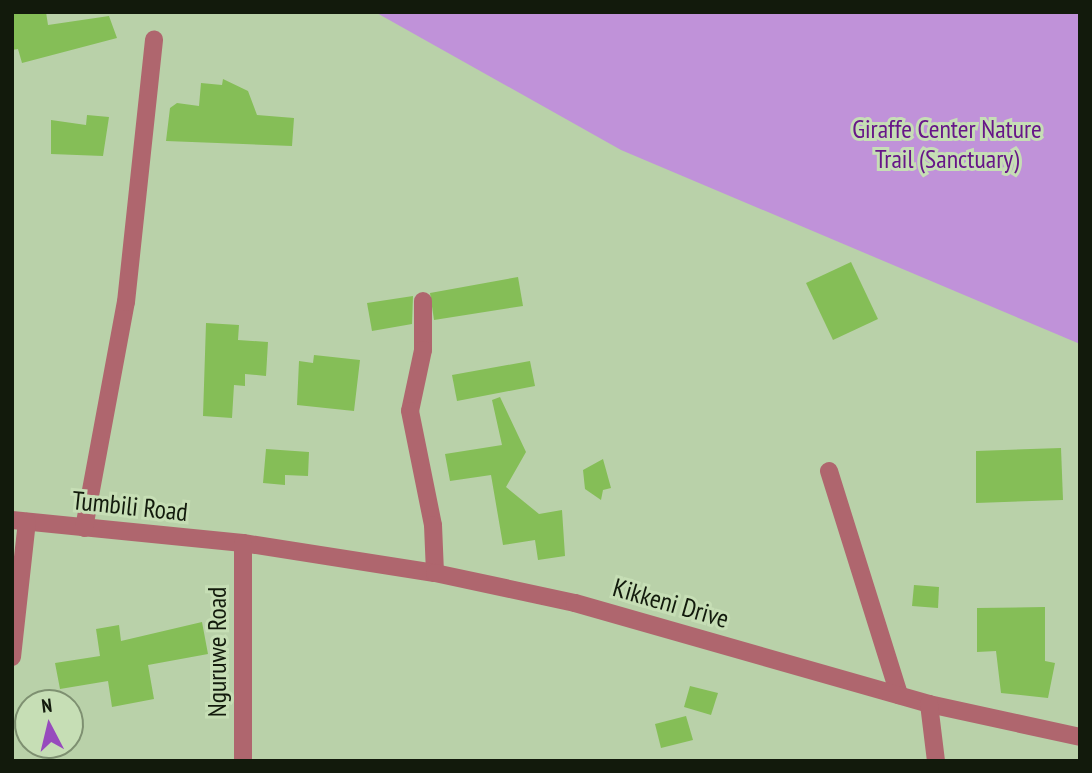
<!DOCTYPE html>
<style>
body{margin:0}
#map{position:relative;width:1092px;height:773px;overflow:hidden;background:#b9d1a9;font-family:"PT Sans Narrow",sans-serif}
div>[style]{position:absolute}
.green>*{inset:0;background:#c092d9}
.building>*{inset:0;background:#85be57}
.minor>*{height:18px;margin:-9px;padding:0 9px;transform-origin:9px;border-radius:9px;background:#af666e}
span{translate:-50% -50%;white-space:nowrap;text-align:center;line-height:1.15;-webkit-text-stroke:6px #c6deb5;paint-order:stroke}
.park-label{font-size:26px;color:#671688}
.street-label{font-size:26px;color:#121a0c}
.frame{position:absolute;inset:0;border:14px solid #121a0c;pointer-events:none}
.north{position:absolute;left:14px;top:689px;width:70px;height:70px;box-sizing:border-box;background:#c6deb5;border:2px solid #7e9071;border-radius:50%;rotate:353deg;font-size:19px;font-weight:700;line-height:28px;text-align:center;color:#121a0c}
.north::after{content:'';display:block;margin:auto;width:24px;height:32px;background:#974bbd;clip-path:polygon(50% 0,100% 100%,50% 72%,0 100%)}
</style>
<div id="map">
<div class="green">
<i style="clip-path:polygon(375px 12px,1080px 12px,1080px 344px,621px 150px)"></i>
</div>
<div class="building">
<i style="clip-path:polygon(12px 12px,46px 12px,48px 25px,109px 16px,117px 38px,22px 63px,18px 49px,12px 50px)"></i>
<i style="clip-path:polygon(223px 79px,248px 91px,257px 115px,294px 118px,292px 146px,166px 141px,170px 108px,177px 103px,199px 106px,201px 83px,222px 85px)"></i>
<i style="clip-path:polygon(87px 115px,109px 117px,103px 156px,51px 154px,51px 120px,86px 125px)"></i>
<i style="clip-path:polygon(851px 262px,878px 319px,833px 340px,806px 283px)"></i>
<i style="clip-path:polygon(518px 277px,523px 306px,434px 320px,430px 293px)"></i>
<i style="clip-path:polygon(413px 296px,412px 324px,372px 331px,367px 303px)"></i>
<i style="clip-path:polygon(206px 323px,239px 325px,238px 340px,268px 342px,266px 376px,245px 374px,245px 386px,234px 385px,232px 418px,203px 416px)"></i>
<i style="clip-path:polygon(314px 355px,360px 360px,354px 411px,297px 405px,299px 361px,313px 363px)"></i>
<i style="clip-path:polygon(530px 361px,535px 386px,457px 401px,452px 375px)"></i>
<i style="clip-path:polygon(500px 397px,526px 452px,506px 487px,539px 514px,562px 510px,565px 556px,538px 560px,535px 540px,503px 545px,491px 475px,450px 481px,445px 454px,502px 445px,492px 400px)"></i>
<i style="clip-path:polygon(1061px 448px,1063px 500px,976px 503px,976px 451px)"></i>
<i style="clip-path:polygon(266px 449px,309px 452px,308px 476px,285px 475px,285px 485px,263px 483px)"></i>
<i style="clip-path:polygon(603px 459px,611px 488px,603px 490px,601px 500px,585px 489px,583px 470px)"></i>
<i style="clip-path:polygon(914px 585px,939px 587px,938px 608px,912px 606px)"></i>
<i style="clip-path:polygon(1045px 607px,1045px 661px,1055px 663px,1048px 698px,1001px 693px,996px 651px,977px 652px,977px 608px)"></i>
<i style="clip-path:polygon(202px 622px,208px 654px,148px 665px,154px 699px,112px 707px,108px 681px,60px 689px,55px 663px,100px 656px,96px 629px,119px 625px,121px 641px)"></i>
<i style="clip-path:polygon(690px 686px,718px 693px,711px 715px,684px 707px)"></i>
<i style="clip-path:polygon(686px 716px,693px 740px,661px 748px,655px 724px)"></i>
</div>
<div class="minor">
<i style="left:423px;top:301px;width:49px;rotate:90deg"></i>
<i style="left:423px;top:350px;width:62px;rotate:102deg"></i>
<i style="left:410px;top:411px;width:116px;rotate:78.6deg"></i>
<i style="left:433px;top:525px;width:48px;rotate:87.6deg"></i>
<i style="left:829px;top:471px;width:235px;rotate:72.6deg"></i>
<i style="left:12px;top:520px;width:232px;rotate:5.7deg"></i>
<i style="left:243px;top:543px;width:194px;rotate:8.9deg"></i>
<i style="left:435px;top:573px;width:143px;rotate:12.1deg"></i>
<i style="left:575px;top:603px;width:368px;rotate:15.9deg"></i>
<i style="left:929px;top:704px;width:155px;rotate:12.3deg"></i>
<i style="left:84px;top:528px;width:230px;rotate:-79.5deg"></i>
<i style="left:126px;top:302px;width:264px;rotate:-83.9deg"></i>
<i style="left:243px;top:543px;width:218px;rotate:90deg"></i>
<i style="left:12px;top:657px;width:136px;rotate:-83.7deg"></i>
<i style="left:929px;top:704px;width:57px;rotate:83deg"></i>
</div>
<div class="park-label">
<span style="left:947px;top:144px">Giraffe Center Nature<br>Trail (Sanctuary)</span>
</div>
<div class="street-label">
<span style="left:130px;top:506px;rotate:6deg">Tumbili Road</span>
<span style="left:671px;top:603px;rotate:16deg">Kikkeni Drive</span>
<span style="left:217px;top:652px;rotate:-90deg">Nguruwe Road</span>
</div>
<div class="frame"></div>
<div class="north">N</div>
</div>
